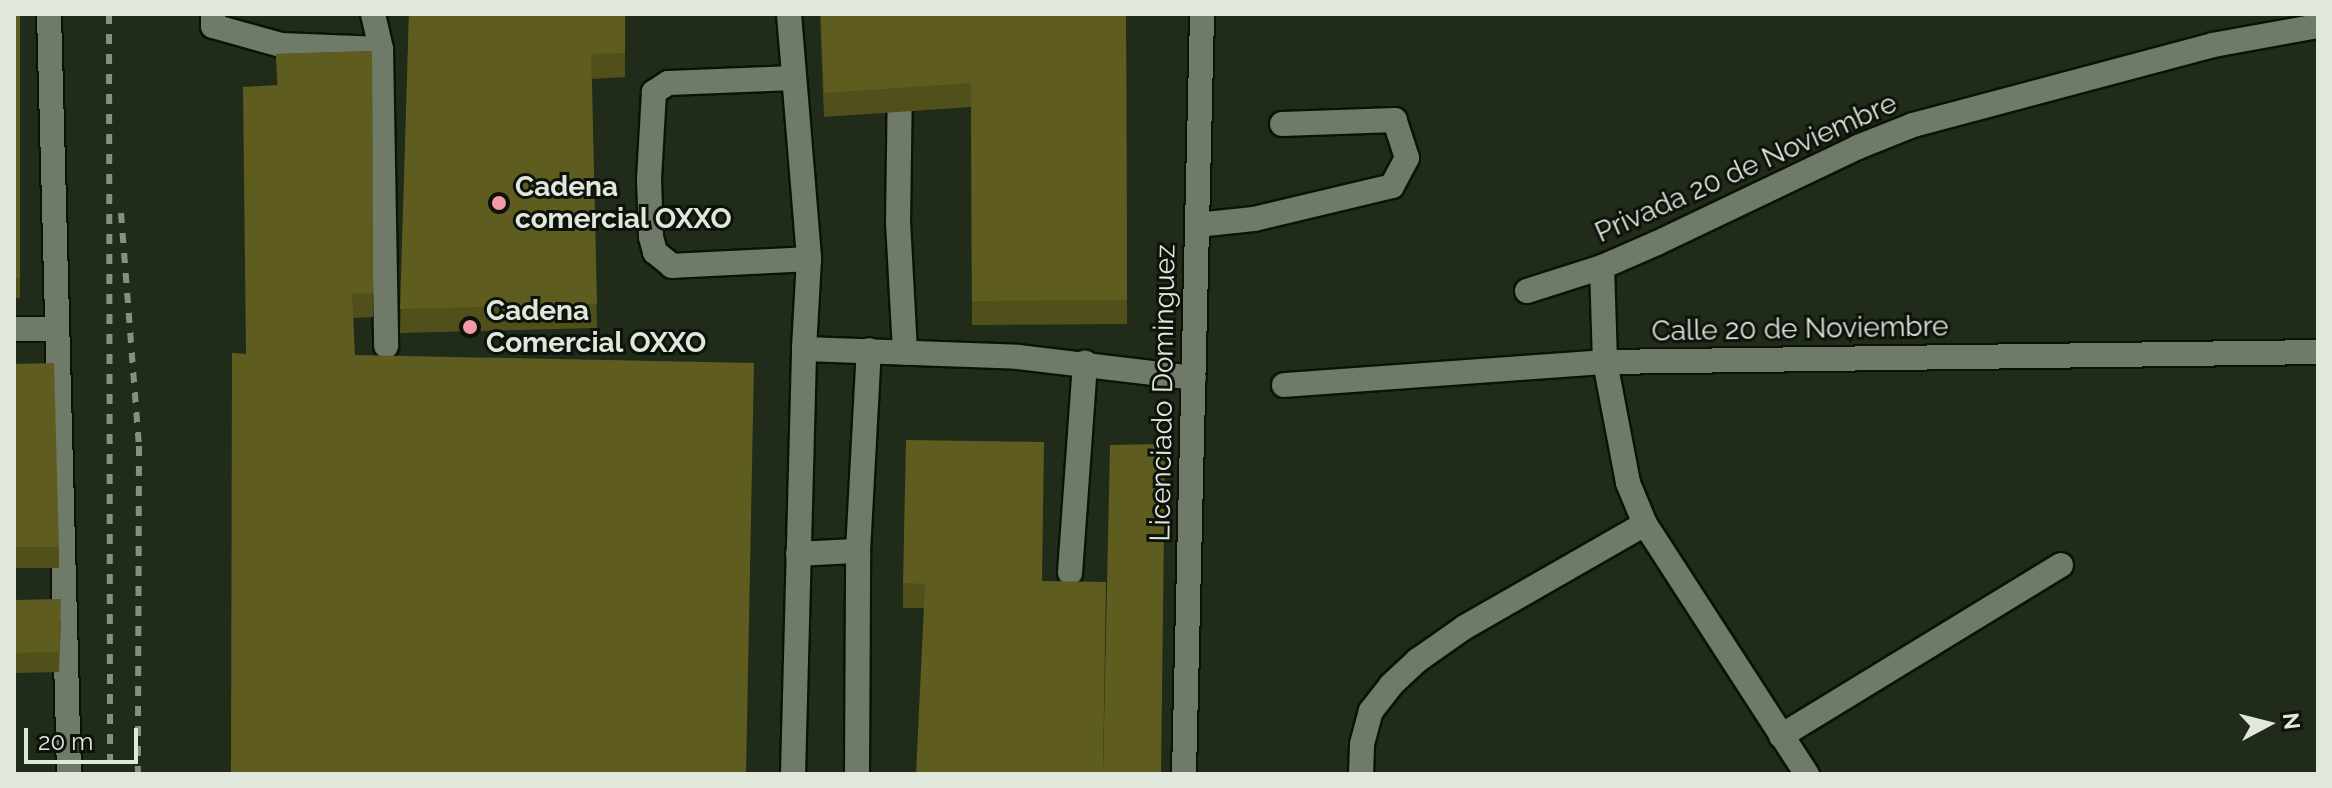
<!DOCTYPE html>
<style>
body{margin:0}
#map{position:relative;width:2332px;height:788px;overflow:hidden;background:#212b1a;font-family:Raleway,sans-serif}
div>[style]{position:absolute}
.roads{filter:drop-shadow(2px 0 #0b1305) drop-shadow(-2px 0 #0b1305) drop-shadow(0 2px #0b1305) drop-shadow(0 -2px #0b1305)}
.minor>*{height:24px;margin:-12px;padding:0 12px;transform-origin:12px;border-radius:12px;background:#6f7b68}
.rail>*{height:6px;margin-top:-3px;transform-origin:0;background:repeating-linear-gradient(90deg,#868f81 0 10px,transparent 0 20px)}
.wall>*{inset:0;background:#51501b}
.building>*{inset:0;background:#5e5d1f}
.dots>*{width:22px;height:22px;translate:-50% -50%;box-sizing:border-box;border:4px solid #0d120b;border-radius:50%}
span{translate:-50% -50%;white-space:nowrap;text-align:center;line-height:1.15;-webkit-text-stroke:6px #0d120b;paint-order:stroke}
.street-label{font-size:28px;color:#e0e7dc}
.poi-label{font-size:28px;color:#e0e7dc;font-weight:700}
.left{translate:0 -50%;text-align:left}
.frame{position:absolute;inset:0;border:16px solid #e0e7dc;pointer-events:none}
.north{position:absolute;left:2228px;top:684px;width:80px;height:80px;-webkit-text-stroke:6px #0d120b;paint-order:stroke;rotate:83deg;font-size:22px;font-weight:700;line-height:32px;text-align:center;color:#e0e7dc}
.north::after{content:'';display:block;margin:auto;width:28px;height:36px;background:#e0e7dc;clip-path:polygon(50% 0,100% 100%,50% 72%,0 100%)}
.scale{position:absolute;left:24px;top:728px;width:114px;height:36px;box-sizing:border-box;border:4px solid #e0e7dc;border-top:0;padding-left:10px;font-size:24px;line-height:28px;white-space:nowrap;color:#e0e7dc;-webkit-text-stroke:6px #0d120b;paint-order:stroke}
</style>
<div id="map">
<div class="roads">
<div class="minor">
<i style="left:49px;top:14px;width:760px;rotate:88.49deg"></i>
<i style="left:213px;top:14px;width:12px;rotate:90deg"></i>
<i style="left:213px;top:26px;width:71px;rotate:15.6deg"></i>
<i style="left:281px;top:45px;width:100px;rotate:2.3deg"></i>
<i style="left:373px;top:14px;width:36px;rotate:77deg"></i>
<i style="left:381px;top:49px;width:297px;rotate:89deg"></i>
<i style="left:789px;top:14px;width:246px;rotate:85.3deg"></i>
<i style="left:809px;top:259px;width:90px;rotate:93.2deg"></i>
<i style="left:804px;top:349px;width:214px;rotate:2.1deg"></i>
<i style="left:1018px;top:357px;width:177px;rotate:6.8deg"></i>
<i style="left:794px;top:78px;width:126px;rotate:177.7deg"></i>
<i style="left:668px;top:83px;width:17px;rotate:147deg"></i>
<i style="left:654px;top:92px;width:87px;rotate:93.3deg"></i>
<i style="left:649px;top:179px;width:58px;rotate:88deg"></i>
<i style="left:651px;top:237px;width:16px;rotate:75deg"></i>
<i style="left:655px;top:252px;width:22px;rotate:39deg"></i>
<i style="left:672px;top:266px;width:137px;rotate:-2.9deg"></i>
<i style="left:900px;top:80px;width:142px;rotate:90.8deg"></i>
<i style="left:898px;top:222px;width:131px;rotate:86.9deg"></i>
<i style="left:1197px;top:225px;width:57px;rotate:-6deg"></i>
<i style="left:1254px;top:219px;width:142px;rotate:-13.4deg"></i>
<i style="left:1392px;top:186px;width:32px;rotate:-62deg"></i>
<i style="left:1407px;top:158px;width:40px;rotate:-108deg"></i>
<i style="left:1395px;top:120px;width:113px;rotate:178deg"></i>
<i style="left:1602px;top:267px;width:95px;rotate:88.2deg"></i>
<i style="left:1605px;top:362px;width:123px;rotate:79.2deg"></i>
<i style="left:1628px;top:483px;width:44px;rotate:67.5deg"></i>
<i style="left:1645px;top:524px;width:298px;rotate:57.1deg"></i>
<i style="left:1527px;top:291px;width:79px;rotate:-17.7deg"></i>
<i style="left:1602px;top:267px;width:60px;rotate:-23.6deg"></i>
<i style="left:1657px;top:243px;width:223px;rotate:-25.5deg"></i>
<i style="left:1858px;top:147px;width:59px;rotate:-21.8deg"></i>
<i style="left:1913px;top:125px;width:310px;rotate:-14.9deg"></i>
<i style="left:2213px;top:45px;width:107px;rotate:-10.3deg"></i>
<i style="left:14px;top:329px;width:43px"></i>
<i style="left:1284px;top:385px;width:322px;rotate:-4.1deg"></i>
<i style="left:1605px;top:362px;width:713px;rotate:-0.8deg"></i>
<i style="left:798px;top:554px;width:60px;rotate:-2.9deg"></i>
<i style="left:1070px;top:573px;width:211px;rotate:-85.9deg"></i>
<i style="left:1781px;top:736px;width:328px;rotate:-31.4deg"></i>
<i style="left:793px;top:774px;width:425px;rotate:-88.5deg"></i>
<i style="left:857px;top:774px;width:223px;rotate:-89.7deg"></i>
<i style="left:858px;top:551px;width:201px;rotate:-86.9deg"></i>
<i style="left:1184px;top:774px;width:760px;rotate:-88.64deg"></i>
<i style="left:1361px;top:774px;width:30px;rotate:-88deg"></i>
<i style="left:1362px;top:744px;width:34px;rotate:-75deg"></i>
<i style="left:1371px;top:711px;width:33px;rotate:-52deg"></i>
<i style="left:1391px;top:685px;width:37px;rotate:-43deg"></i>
<i style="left:1418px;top:660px;width:57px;rotate:-35.1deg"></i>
<i style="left:1465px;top:627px;width:207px;rotate:-29.8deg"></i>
</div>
</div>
<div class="rail">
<i style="left:109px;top:14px;width:760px;rotate:89.92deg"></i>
<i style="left:121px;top:213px;width:234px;rotate:85.6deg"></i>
<i style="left:139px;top:446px;width:328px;rotate:90.2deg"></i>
</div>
<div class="wall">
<i style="clip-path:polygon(14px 14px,20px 14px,20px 298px,14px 298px)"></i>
<i style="clip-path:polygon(409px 14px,625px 14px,625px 77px,592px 79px,597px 328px,400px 333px)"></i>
<i style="clip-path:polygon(820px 14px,1126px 14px,1127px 324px,972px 325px,971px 107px,824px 117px)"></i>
<i style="clip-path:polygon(372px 51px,373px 317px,353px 318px,246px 354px,277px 85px,276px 54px)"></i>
<i style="clip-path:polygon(14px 364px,59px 547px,59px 568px,14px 568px)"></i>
<i style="clip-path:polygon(1044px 442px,924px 608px,903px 608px,903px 583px)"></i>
<i style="clip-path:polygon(14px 600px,61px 619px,59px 672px,14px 673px)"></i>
</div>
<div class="building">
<i style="clip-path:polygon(14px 14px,20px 14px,20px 278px,14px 278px)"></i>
<i style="clip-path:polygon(409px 14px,625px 14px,625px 53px,591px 54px,597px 304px,400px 309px)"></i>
<i style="clip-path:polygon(821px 14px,1126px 14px,1127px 300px,972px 301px,971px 83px,824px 93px)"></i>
<i style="clip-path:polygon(372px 51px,373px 293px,352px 294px,355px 355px,754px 363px,746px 774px,231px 774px,232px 353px,246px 354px,243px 87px,278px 85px,276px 54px)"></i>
<i style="clip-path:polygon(54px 363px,59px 547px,14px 547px,14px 364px)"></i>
<i style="clip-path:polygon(906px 440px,1044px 442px,1042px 581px,1106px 582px,1103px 774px,916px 774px,925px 584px,903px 583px)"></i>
<i style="clip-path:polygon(1165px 444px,1161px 774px,1103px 774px,1110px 445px)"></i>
<i style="clip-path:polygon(61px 599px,59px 652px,14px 653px,14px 600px)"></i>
</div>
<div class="dots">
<i style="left:499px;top:203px;background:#f39aa9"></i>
<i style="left:470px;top:327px;background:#f39aa9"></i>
</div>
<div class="street-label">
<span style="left:1746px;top:168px;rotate:-24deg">Privada 20 de Noviembre</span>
<span style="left:1800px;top:329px;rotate:-1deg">Calle 20 de Noviembre</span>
<span style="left:1163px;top:393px;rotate:-89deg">Licenciado Dominguez</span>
</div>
<div class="poi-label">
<span class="left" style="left:515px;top:203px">Cadena<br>comercial OXXO</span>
<span class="left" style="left:486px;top:327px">Cadena<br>Comercial OXXO</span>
</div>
<div class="frame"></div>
<div class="north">N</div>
<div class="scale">20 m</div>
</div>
